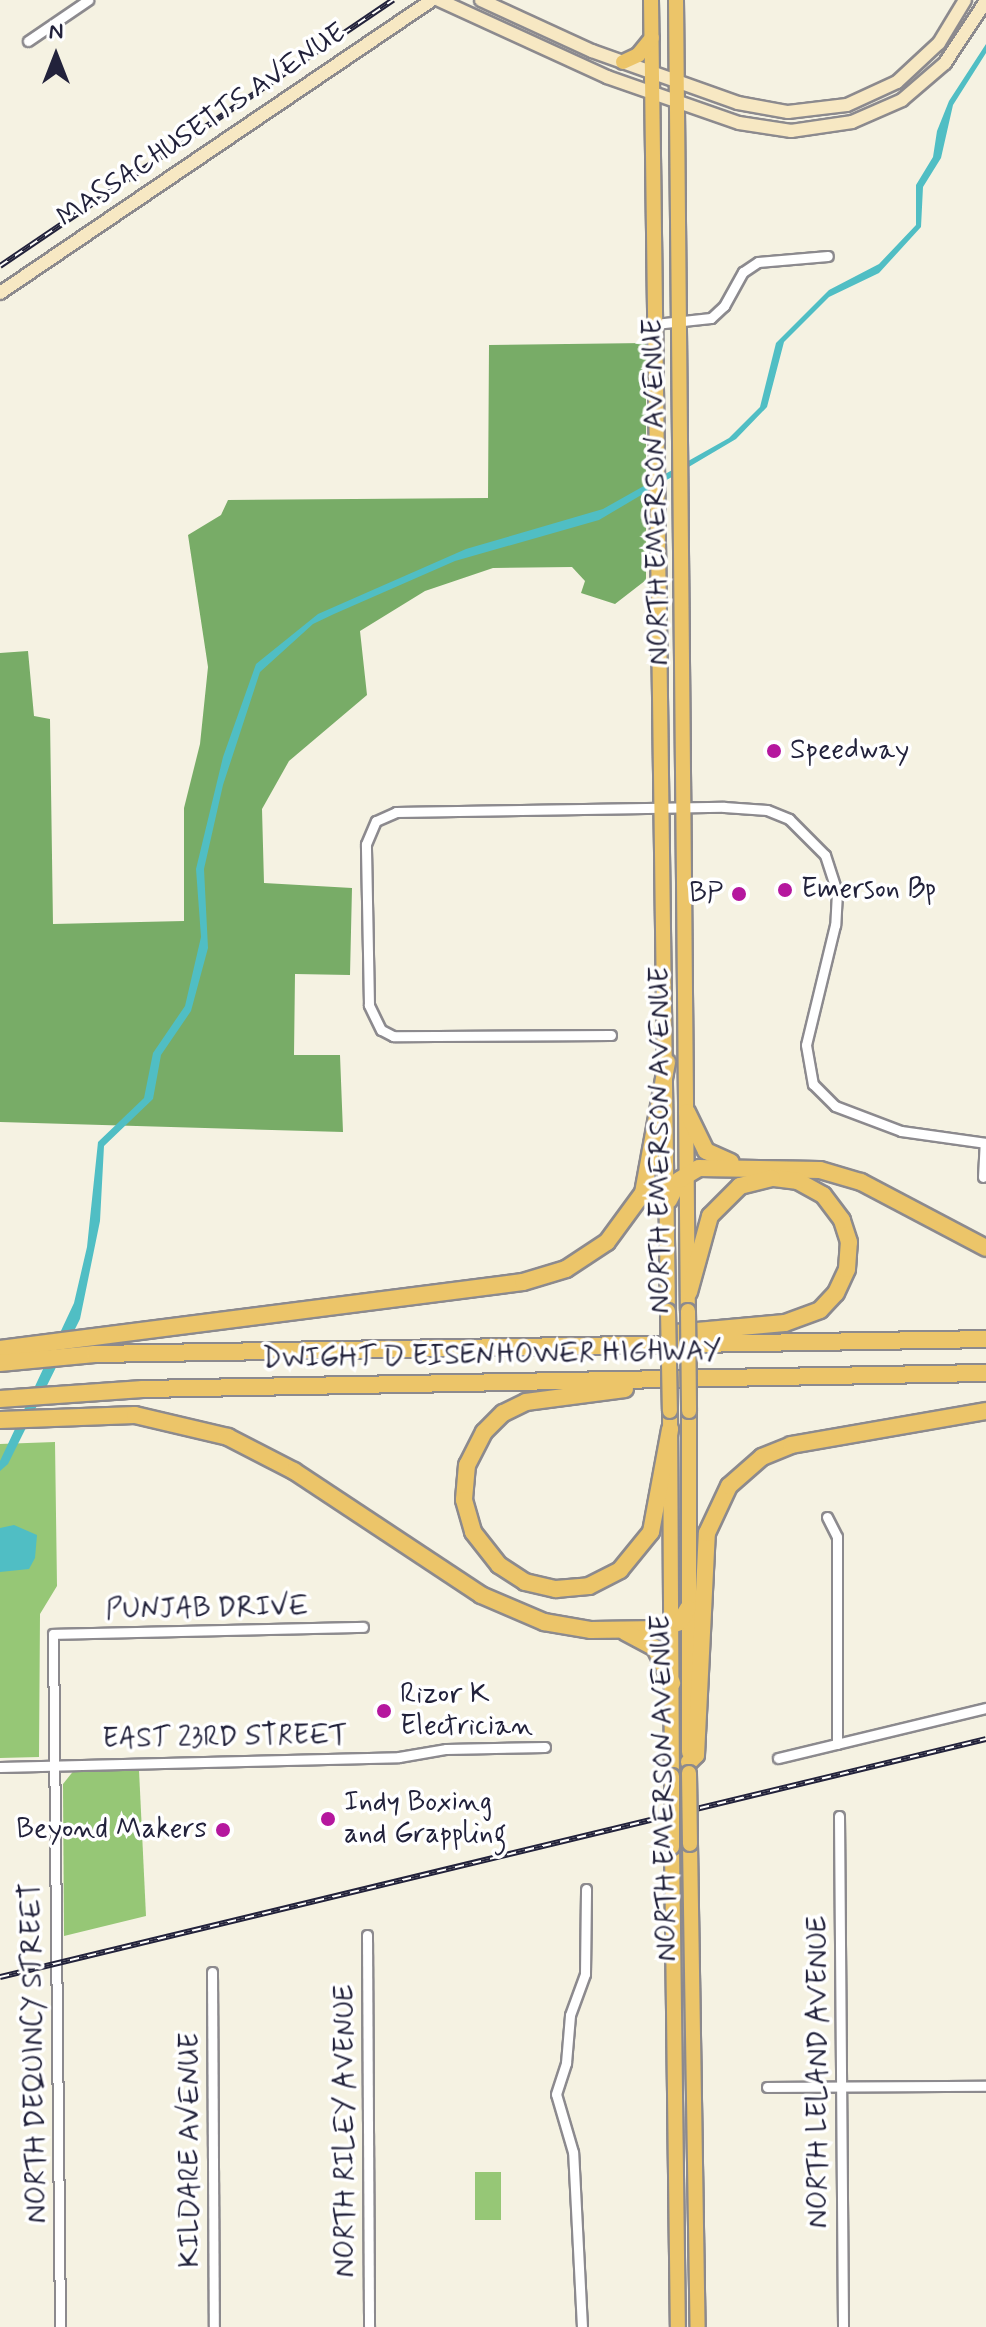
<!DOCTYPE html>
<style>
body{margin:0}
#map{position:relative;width:986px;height:2327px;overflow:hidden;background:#f5f2e2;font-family:Mynerve,sans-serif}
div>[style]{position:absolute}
.green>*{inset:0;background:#96c776}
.forest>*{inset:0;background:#78ac67}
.water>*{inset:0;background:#50bec4}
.roads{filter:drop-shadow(2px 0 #8c8a8e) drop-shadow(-2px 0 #8c8a8e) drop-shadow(0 2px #8c8a8e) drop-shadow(0 -2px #8c8a8e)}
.street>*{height:9px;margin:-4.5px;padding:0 4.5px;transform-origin:4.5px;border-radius:4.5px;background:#fff}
.secondary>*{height:12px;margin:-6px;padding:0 6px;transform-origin:6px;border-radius:6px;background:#f7e8c3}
.primary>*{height:14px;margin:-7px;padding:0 7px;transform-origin:7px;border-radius:7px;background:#ecc569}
.highway>*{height:16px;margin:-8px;padding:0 8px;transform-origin:8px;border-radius:8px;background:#ecc569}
.rail>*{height:6px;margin-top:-3px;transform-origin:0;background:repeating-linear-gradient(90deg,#fff 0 9px,#22223b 0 18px);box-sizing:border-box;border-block:2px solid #22223b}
.bridges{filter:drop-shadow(2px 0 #8c8a8e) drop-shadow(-2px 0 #8c8a8e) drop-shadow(0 2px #8c8a8e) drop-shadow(0 -2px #8c8a8e)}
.primary-bridge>*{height:14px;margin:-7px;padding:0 7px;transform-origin:7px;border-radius:7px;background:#ecc569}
.dots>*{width:22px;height:22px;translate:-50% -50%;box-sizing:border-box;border:4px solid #fff;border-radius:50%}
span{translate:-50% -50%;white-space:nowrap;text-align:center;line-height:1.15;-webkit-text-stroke:7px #fff;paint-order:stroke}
.street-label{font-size:28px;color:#22223b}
.poi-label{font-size:28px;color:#22223b}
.left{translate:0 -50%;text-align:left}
.right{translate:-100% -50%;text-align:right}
.north{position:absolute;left:16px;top:16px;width:80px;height:80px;-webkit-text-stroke:6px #fff;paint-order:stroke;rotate:0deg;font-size:22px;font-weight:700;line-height:32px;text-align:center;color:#22223b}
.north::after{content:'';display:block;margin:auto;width:28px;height:36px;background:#22223b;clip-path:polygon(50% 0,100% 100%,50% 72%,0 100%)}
</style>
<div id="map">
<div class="green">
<i style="clip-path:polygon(55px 1442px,57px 1586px,40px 1614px,39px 1757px,0 1758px,0 1444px)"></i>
<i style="clip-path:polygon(75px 1769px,139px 1770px,146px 1916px,64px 1936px,63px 1784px)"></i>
<i style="clip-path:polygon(475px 2172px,501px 2172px,501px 2220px,475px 2220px)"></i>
</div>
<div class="forest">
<i style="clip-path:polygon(646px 343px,646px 580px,615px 604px,581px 593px,585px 581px,572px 567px,493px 568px,425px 591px,360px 631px,367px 695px,289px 761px,262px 809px,264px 883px,352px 888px,350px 975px,295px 974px,294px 1055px,340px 1055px,343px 1132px,0 1122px,0 653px,28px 651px,34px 716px,50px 719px,53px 924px,184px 921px,184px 808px,200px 744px,208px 667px,188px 535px,221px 515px,228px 500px,488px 498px,489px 345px)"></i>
</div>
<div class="water">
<i style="clip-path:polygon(986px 44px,986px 53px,953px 105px,941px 158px,923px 187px,921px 227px,879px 273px,829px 297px,784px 342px,767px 407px,736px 439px,599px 520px,455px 561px,334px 614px,313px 624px,260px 672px,223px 785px,204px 869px,208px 948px,191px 1011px,161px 1055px,153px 1099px,104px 1146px,100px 1221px,80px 1319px,8px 1464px,0 1471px,0 1461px,74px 1303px,87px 1247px,98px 1142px,144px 1098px,153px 1053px,185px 1006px,201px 937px,196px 869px,223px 757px,256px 664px,318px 614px,466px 549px,603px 509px,729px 438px,760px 407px,776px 343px,829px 290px,879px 264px,916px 225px,916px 185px,933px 157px,937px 131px,949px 101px)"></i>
<i style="clip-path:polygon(14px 1525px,37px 1535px,35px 1558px,29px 1569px,0 1572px,0 1528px)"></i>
</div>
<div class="roads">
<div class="street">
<i style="left:28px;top:41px;width:73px;rotate:-34.3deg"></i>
<i style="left:655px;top:324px;width:56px;rotate:-6.1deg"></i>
<i style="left:711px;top:318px;width:18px;rotate:-43deg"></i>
<i style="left:724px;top:306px;width:39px;rotate:-61deg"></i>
<i style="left:743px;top:272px;width:18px;rotate:-34deg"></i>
<i style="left:758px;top:262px;width:70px;rotate:-4.9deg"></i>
<i style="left:611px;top:1035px;width:218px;rotate:179.7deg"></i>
<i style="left:393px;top:1036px;width:13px;rotate:-153deg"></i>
<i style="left:381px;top:1030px;width:28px;rotate:-116deg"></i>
<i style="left:369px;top:1005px;width:161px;rotate:-91.1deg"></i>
<i style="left:366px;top:844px;width:25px;rotate:-67deg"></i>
<i style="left:376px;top:821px;width:22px;rotate:-24deg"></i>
<i style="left:396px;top:812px;width:328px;rotate:-0.9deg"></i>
<i style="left:724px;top:807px;width:43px;rotate:4deg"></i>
<i style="left:767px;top:810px;width:24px;rotate:22deg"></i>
<i style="left:789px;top:819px;width:51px;rotate:45deg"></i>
<i style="left:825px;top:855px;width:39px;rotate:72deg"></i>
<i style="left:837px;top:892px;width:33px;rotate:93deg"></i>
<i style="left:835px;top:925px;width:123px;rotate:103.6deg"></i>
<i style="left:806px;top:1045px;width:40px;rotate:80deg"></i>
<i style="left:813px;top:1084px;width:31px;rotate:45deg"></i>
<i style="left:835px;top:1106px;width:71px;rotate:20.7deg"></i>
<i style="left:901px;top:1131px;width:86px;rotate:8deg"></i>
<i style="left:983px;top:1177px;width:34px;rotate:-87deg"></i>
<i style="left:827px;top:1517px;width:22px;rotate:63deg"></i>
<i style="left:837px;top:1537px;width:207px;rotate:90deg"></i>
<i style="left:778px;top:1758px;width:214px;rotate:-13.5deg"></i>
<i style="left:0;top:1767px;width:399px;rotate:-1.4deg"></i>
<i style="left:399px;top:1757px;width:48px;rotate:-9.7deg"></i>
<i style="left:446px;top:1749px;width:99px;rotate:-1.2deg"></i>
<i style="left:839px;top:1816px;width:511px;rotate:89.55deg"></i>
<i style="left:367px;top:1935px;width:392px;rotate:89.7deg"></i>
<i style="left:212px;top:1972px;width:355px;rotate:89.7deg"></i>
<i style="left:767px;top:2087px;width:219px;rotate:-0.3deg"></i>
<i style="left:60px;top:2327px;width:693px;rotate:-90.58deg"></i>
<i style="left:53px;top:1634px;width:310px;rotate:-1.3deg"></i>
<i style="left:582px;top:2327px;width:175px;rotate:-92.9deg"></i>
<i style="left:573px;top:2152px;width:60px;rotate:-106.3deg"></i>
<i style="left:556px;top:2094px;width:33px;rotate:-72deg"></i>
<i style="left:566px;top:2063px;width:48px;rotate:-85.2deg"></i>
<i style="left:570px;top:2015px;width:44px;rotate:-69.9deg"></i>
<i style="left:585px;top:1974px;width:85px;rotate:-89.3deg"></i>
</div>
<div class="secondary">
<i style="left:439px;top:0;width:185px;rotate:24.6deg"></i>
<i style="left:607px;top:77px;width:140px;rotate:19.2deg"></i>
<i style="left:739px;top:123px;width:53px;rotate:8.7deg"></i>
<i style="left:791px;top:131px;width:62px;rotate:-8.4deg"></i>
<i style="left:852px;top:122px;width:55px;rotate:-23.7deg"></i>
<i style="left:902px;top:100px;width:57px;rotate:-40.7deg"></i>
<i style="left:945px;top:63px;width:74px;rotate:-56.5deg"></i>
<i style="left:481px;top:0;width:122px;rotate:24.7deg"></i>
<i style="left:592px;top:51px;width:155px;rotate:19.6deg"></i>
<i style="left:738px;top:103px;width:51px;rotate:10.2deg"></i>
<i style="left:788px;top:112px;width:59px;rotate:-6.8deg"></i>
<i style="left:847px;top:105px;width:55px;rotate:-24.7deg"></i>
<i style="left:897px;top:82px;width:57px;rotate:-42.9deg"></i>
<i style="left:939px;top:43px;width:50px;rotate:-58.8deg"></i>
<i style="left:0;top:293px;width:522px;rotate:-34.15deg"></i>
</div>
<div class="primary">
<i style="left:651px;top:0;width:1311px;rotate:89.26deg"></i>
<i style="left:676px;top:0;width:1311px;rotate:89.48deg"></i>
<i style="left:623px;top:62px;width:17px;rotate:-25deg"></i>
<i style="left:638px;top:55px;width:22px;rotate:-51deg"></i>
<i style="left:670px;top:1411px;width:365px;rotate:89.7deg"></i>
<i style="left:689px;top:1752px;width:341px;rotate:-90deg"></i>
<i style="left:690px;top:1844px;width:483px;rotate:89.1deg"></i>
<i style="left:672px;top:1847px;width:480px;rotate:89.3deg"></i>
</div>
<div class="highway">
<i style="left:687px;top:1112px;width:43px;rotate:64deg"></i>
<i style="left:706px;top:1151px;width:27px;rotate:24deg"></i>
<i style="left:669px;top:1200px;width:22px;rotate:-63deg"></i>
<i style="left:679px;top:1180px;width:23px;rotate:-31deg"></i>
<i style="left:699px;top:1168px;width:121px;rotate:0.9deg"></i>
<i style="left:820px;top:1170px;width:43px;rotate:16.3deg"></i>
<i style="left:861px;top:1182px;width:141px;rotate:27.8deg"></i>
<i style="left:675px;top:1333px;width:110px;rotate:-5.2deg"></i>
<i style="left:785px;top:1323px;width:37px;rotate:-20deg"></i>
<i style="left:820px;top:1310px;width:23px;rotate:-47deg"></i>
<i style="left:836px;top:1293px;width:26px;rotate:-65deg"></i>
<i style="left:847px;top:1269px;width:27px;rotate:-86deg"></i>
<i style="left:849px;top:1242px;width:23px;rotate:-108deg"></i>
<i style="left:842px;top:1220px;width:31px;rotate:-127deg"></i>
<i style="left:823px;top:1195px;width:29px;rotate:-151deg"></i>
<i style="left:798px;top:1181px;width:26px;rotate:-173deg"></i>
<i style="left:772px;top:1178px;width:33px;rotate:166deg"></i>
<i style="left:740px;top:1186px;width:42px;rotate:135deg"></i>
<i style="left:710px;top:1216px;width:79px;rotate:105.4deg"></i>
<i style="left:0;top:1349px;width:527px;rotate:-7.3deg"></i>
<i style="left:523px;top:1282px;width:45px;rotate:-16.8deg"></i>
<i style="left:566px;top:1269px;width:49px;rotate:-33.4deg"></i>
<i style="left:607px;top:1242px;width:61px;rotate:-53.7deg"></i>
<i style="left:643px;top:1193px;width:133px;rotate:-79.6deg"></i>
<i style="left:0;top:1363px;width:95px;rotate:-5.4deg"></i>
<i style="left:95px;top:1354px;width:891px;rotate:-0.96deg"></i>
<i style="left:625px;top:1389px;width:100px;rotate:172.5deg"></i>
<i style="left:526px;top:1402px;width:25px;rotate:154deg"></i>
<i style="left:503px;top:1413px;width:27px;rotate:135deg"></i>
<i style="left:484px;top:1432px;width:37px;rotate:117deg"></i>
<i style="left:467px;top:1465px;width:35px;rotate:95deg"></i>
<i style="left:464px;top:1500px;width:33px;rotate:74deg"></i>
<i style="left:473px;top:1532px;width:42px;rotate:51.8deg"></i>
<i style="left:499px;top:1565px;width:31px;rotate:33deg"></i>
<i style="left:525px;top:1582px;width:32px;rotate:13deg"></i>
<i style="left:556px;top:1589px;width:33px;rotate:-5deg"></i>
<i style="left:589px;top:1586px;width:35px;rotate:-27deg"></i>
<i style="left:620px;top:1570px;width:49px;rotate:-50.8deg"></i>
<i style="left:651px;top:1532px;width:105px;rotate:-79.5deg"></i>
<i style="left:0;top:1399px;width:143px;rotate:-4deg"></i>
<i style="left:143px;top:1389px;width:843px;rotate:-1.09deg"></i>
<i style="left:0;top:1420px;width:135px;rotate:-2.1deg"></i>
<i style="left:135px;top:1415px;width:96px;rotate:13.3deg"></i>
<i style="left:228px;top:1437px;width:74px;rotate:27.3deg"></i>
<i style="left:294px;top:1471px;width:224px;rotate:33.5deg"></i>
<i style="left:481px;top:1595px;width:69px;rotate:23.2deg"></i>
<i style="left:544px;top:1622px;width:48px;rotate:9.7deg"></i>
<i style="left:591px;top:1630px;width:69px;rotate:-0.8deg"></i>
<i style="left:660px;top:1629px;width:21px;rotate:-19deg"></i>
<i style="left:680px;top:1622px;width:16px;rotate:-60deg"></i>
<i style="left:625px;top:1632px;width:34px;rotate:28deg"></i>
<i style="left:655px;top:1648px;width:39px;rotate:64deg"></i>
<i style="left:689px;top:1762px;width:10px;rotate:-45deg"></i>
<i style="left:696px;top:1755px;width:222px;rotate:-87.2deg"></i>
<i style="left:707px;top:1533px;width:52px;rotate:-64.9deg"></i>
<i style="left:729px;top:1486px;width:44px;rotate:-41.3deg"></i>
<i style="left:762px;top:1457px;width:31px;rotate:-22deg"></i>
<i style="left:791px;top:1445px;width:198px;rotate:-9.9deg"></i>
</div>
</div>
<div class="rail">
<i style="left:0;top:266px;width:475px;rotate:-34.1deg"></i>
<i style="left:0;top:1977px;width:1014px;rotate:-13.57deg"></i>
</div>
<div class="bridges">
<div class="primary-bridge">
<i style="left:668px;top:1311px;width:100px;rotate:88.9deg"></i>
<i style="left:688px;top:1311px;width:100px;rotate:89.4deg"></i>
<i style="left:689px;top:1773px;width:71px;rotate:89.2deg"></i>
<i style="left:672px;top:1776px;width:71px;rotate:90deg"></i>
</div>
</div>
<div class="dots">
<i style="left:774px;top:751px;background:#b5179e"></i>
<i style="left:785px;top:890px;background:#b5179e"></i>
<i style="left:739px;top:894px;background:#b5179e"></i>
<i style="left:384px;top:1711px;background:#b5179e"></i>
<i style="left:328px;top:1819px;background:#b5179e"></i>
<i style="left:223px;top:1830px;background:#b5179e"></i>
</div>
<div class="street-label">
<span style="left:202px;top:126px;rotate:-34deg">MASSACHUSETTS AVENUE</span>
<span style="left:657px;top:492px;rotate:-91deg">NORTH EMERSON AVENUE</span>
<span style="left:661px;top:1140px;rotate:-90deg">NORTH EMERSON AVENUE</span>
<span style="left:492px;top:1356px;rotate:-1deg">DWIGHT D EISENHOWER HIGHWAY</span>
<span style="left:207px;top:1609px;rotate:-1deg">PUNJAB DRIVE</span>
<span style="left:225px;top:1738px;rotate:-1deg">EAST 23RD STREET</span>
<span style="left:665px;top:1788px;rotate:-91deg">NORTH EMERSON AVENUE</span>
<span style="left:35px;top:2053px;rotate:-91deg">NORTH DEQUINCY STREET</span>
<span style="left:819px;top:2072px;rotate:-90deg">NORTH LELAND AVENUE</span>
<span style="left:346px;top:2131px;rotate:-90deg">NORTH RILEY AVENUE</span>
<span style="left:191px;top:2150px;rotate:-90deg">KILDARE AVENUE</span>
</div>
<div class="poi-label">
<span class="left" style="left:790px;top:751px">Speedway</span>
<span class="left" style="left:801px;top:890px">Emerson Bp</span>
<span class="right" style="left:723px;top:894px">BP</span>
<span class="left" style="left:400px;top:1711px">Rizor K<br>Electrician</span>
<span class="left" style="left:344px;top:1819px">Indy Boxing<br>and Grappling</span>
<span class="right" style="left:207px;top:1830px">Beyond Makers</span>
</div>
<div class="north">N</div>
</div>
